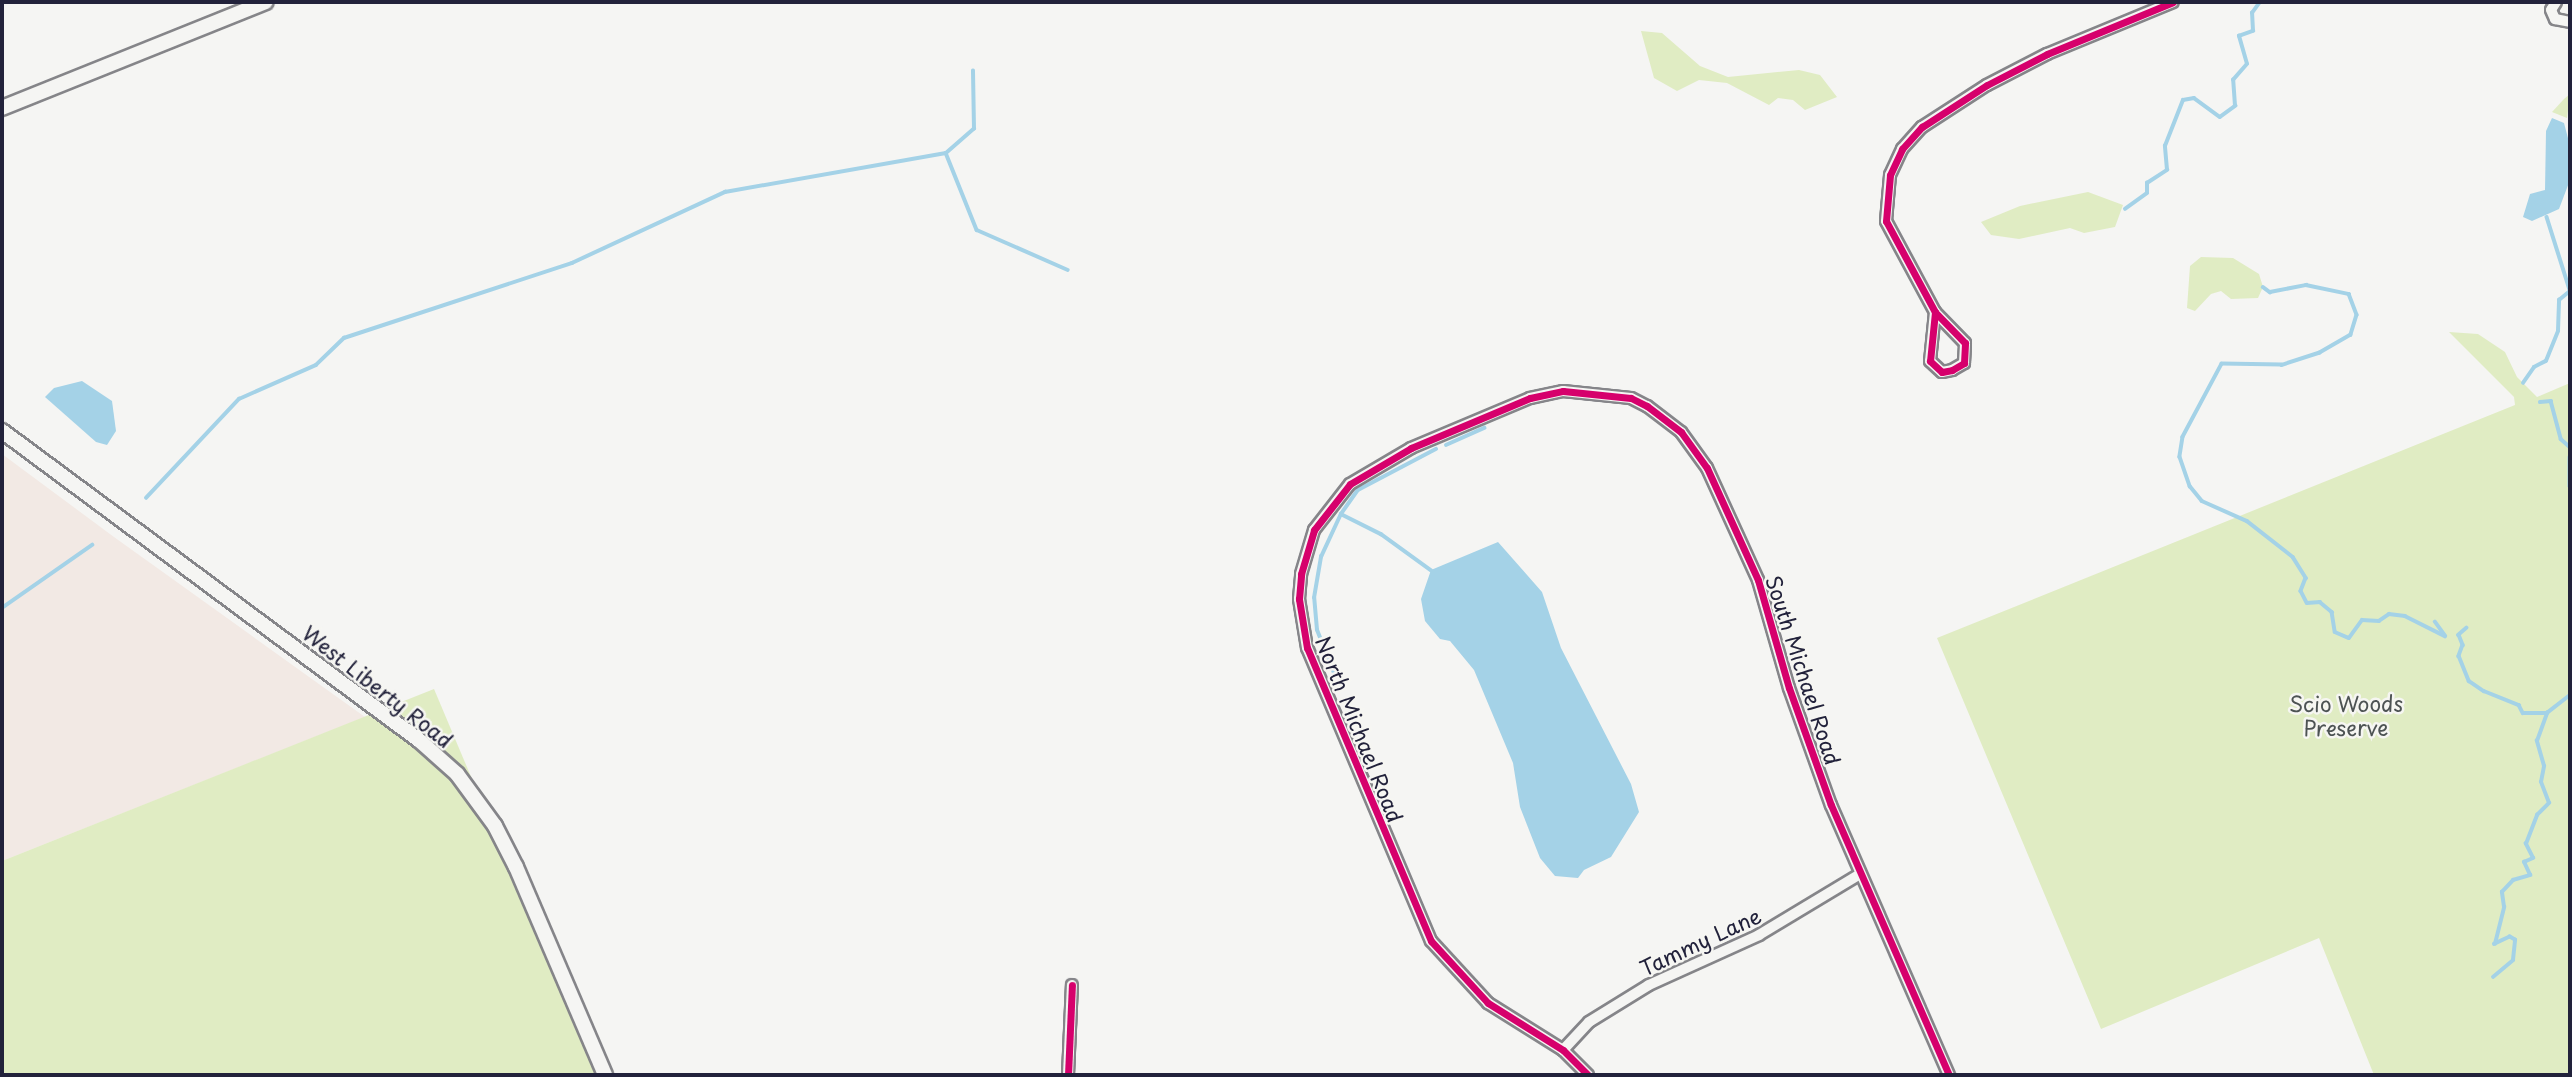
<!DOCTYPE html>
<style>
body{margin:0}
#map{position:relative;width:2572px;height:1077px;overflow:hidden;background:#f5f5f3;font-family:"Playpen Sans",sans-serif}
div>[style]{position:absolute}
.built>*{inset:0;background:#f2e9e4}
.green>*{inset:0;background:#e0ecc3}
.water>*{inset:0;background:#a4d2e7}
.stream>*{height:3.5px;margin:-1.75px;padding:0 1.75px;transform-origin:1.75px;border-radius:1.75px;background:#a4d2e7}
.roads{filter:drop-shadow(2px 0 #858589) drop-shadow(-2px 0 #858589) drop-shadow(0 2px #858589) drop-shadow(0 -2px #858589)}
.minor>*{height:10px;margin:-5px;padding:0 5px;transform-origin:5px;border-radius:5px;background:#f5f5f3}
.secondary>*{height:14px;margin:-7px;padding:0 7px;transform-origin:7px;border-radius:7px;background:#f5f5f3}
.cycleway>*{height:7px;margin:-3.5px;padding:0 3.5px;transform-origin:3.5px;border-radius:3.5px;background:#d6006c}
span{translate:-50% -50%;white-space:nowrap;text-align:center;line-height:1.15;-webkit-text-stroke:5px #f6f6f2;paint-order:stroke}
.street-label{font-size:21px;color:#22223b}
.park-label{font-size:21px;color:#4d5353}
.frame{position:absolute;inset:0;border:4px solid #22223b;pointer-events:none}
</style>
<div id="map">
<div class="built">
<i style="clip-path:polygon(2px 454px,114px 537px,365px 717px,2px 861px)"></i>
</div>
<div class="green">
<i style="clip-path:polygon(1641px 31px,1662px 33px,1700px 66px,1728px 77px,1799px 70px,1820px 75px,1837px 97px,1805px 110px,1793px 100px,1778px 98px,1769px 105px,1727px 83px,1699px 80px,1677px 91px,1654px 78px)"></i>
<i style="clip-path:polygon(2570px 94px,2567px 118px,2552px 112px,2564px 99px)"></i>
<i style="clip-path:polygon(2088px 192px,2123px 205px,2115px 227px,2084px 233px,2070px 228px,2019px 239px,1991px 235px,1981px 222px,2020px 206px)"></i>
<i style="clip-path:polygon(2201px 257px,2233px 258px,2259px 274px,2263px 287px,2258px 298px,2231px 299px,2221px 291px,2211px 294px,2195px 311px,2187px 308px,2190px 266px)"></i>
<i style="clip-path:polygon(2449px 332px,2478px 334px,2505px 352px,2517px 377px,2537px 397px,2570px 383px,2570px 1075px,2374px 1075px,2319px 938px,2101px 1029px,1937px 638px,2515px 405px,2514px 397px)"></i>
<i style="clip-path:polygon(434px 689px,597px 1075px,2px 1075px,2px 861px)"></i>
</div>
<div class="water">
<i style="clip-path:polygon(2552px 118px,2564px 123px,2569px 142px,2570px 180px,2559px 209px,2532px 221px,2523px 217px,2530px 194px,2545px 190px,2546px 131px)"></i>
<i style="clip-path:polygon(82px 381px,112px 401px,116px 431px,107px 445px,96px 442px,45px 397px,54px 388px)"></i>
<i style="clip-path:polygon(1498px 542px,1542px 592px,1561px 648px,1631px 784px,1639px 812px,1611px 857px,1584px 870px,1578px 878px,1555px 876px,1540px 858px,1520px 807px,1513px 763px,1474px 670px,1450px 641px,1440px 639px,1425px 621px,1421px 599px,1431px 570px)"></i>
</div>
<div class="stream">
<i style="left:946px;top:153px;width:37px;rotate:-41deg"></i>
<i style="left:974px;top:129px;width:58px;rotate:-91deg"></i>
<i style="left:2125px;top:209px;width:27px;rotate:-36deg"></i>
<i style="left:2147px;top:193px;width:10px;rotate:-90deg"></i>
<i style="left:2147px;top:183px;width:24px;rotate:-33deg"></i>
<i style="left:2167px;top:170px;width:24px;rotate:-95deg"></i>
<i style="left:2165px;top:146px;width:49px;rotate:-68.6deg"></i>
<i style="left:2183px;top:100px;width:11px;rotate:-10deg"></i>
<i style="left:2194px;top:98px;width:32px;rotate:36deg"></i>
<i style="left:2220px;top:117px;width:19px;rotate:-36deg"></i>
<i style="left:2235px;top:106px;width:26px;rotate:-94deg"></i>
<i style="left:2233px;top:80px;width:21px;rotate:-49deg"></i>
<i style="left:2247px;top:64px;width:29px;rotate:-106deg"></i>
<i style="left:2239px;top:36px;width:15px;rotate:-20deg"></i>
<i style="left:2253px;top:31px;width:18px;rotate:-93deg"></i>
<i style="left:2252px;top:13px;width:14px;rotate:-54deg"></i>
<i style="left:2547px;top:217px;width:77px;rotate:72.5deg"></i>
<i style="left:2263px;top:287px;width:9px;rotate:36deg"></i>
<i style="left:2270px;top:292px;width:37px;rotate:-11deg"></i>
<i style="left:2306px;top:285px;width:44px;rotate:11.8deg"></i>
<i style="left:2349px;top:294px;width:22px;rotate:69deg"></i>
<i style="left:2357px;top:315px;width:21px;rotate:107deg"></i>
<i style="left:2351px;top:335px;width:36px;rotate:150deg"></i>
<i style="left:2320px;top:353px;width:40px;rotate:162deg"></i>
<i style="left:2282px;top:365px;width:60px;rotate:-179deg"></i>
<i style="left:2222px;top:364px;width:83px;rotate:118.1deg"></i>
<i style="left:2183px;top:437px;width:20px;rotate:99deg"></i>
<i style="left:2180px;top:457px;width:31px;rotate:71deg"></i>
<i style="left:2190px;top:486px;width:19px;rotate:51deg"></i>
<i style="left:2202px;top:501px;width:49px;rotate:24deg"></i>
<i style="left:2247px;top:521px;width:58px;rotate:38deg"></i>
<i style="left:2293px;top:557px;width:25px;rotate:58deg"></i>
<i style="left:2306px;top:578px;width:14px;rotate:111deg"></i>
<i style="left:2301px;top:591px;width:13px;rotate:63deg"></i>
<i style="left:2307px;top:603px;width:13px;rotate:-4deg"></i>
<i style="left:2320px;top:602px;width:16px;rotate:40deg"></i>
<i style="left:2332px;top:612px;width:20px;rotate:81deg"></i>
<i style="left:2335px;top:632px;width:15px;rotate:23deg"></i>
<i style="left:2349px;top:638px;width:22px;rotate:-54deg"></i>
<i style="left:2362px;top:620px;width:17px;rotate:3deg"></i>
<i style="left:2379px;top:621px;width:12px;rotate:-35deg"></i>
<i style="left:2389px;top:614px;width:16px;rotate:7deg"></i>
<i style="left:2405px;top:616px;width:45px;rotate:26.6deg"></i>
<i style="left:2445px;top:636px;width:17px;rotate:-126deg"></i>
<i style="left:2523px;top:383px;width:19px;rotate:-55deg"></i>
<i style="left:2534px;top:367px;width:13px;rotate:-27deg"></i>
<i style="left:2546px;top:361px;width:32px;rotate:-68deg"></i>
<i style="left:2558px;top:331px;width:31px;rotate:-88deg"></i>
<i style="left:2559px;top:300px;width:14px;rotate:-39deg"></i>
<i style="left:2540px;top:402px;width:11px;rotate:-5deg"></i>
<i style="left:2551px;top:401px;width:39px;rotate:75deg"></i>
<i style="left:2561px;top:439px;width:12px;rotate:42deg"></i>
<i style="left:1446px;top:445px;width:42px;rotate:-24.1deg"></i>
<i style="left:2570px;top:457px;width:29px;rotate:90deg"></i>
<i style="left:146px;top:498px;width:136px;rotate:-46.8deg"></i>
<i style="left:239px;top:399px;width:84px;rotate:-23.8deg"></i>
<i style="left:316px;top:365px;width:39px;rotate:-44deg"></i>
<i style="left:344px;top:338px;width:240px;rotate:-18.2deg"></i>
<i style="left:572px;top:263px;width:169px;rotate:-24.9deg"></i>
<i style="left:725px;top:192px;width:224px;rotate:-10deg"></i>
<i style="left:946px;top:153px;width:83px;rotate:68.1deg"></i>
<i style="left:977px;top:230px;width:99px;rotate:23.7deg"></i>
<i style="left:1341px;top:514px;width:45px;rotate:26.6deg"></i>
<i style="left:1381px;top:534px;width:62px;rotate:35.8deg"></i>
<i style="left:2px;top:608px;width:110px;rotate:-35deg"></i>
<i style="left:2467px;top:628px;width:11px;rotate:139deg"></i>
<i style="left:2459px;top:635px;width:11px;rotate:68deg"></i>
<i style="left:2463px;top:645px;width:12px;rotate:110deg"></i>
<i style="left:2459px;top:656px;width:27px;rotate:68deg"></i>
<i style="left:2469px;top:681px;width:18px;rotate:34deg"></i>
<i style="left:2484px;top:691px;width:38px;rotate:22deg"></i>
<i style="left:2519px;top:705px;width:9px;rotate:63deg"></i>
<i style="left:2523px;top:713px;width:24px"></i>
<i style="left:2547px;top:713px;width:29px;rotate:-38deg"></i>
<i style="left:1334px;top:673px;width:46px;rotate:-111.6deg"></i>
<i style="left:1317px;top:630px;width:32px;rotate:-95deg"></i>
<i style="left:1314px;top:598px;width:42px;rotate:-80.3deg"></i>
<i style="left:1321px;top:557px;width:47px;rotate:-65.1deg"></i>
<i style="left:1341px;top:514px;width:29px;rotate:-55deg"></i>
<i style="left:1358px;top:490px;width:88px;rotate:-27.7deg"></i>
<i style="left:2493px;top:977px;width:26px;rotate:-40deg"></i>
<i style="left:2513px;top:960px;width:20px;rotate:-84deg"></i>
<i style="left:2515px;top:940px;width:6px;rotate:-149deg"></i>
<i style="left:2510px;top:937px;width:17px;rotate:155deg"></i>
<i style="left:2495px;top:944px;width:38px;rotate:-76deg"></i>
<i style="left:2504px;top:907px;width:15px;rotate:-98deg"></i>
<i style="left:2502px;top:892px;width:16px;rotate:-47deg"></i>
<i style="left:2513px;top:880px;width:18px;rotate:-16deg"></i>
<i style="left:2530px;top:875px;width:14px;rotate:-115deg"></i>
<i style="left:2524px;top:862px;width:10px;rotate:-24deg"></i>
<i style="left:2533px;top:858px;width:16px;rotate:-117deg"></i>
<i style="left:2526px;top:844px;width:31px;rotate:-69deg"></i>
<i style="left:2537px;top:815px;width:17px;rotate:-45deg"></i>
<i style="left:2549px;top:803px;width:22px;rotate:-111deg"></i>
<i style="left:2541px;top:782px;width:16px;rotate:-79deg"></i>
<i style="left:2544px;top:766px;width:26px;rotate:-106deg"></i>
<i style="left:2537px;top:741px;width:30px;rotate:-70deg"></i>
</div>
<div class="roads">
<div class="minor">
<i style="left:2556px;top:2px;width:9px;rotate:122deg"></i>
<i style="left:2551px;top:10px;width:10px;rotate:66deg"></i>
<i style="left:2555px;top:19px;width:15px;rotate:11deg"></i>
<i style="left:1935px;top:312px;width:49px;rotate:95.8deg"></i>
<i style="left:1930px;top:361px;width:16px;rotate:43deg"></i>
<i style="left:1942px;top:372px;width:10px;rotate:-11deg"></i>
<i style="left:1952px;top:370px;width:14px;rotate:-30deg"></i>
<i style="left:1964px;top:363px;width:20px;rotate:-87deg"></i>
<i style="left:1965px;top:343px;width:43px;rotate:-134.1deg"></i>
<i style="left:1935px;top:312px;width:103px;rotate:-118.3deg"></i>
<i style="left:1886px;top:221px;width:46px;rotate:-85deg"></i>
<i style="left:1890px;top:175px;width:29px;rotate:-65deg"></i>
<i style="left:1902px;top:149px;width:30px;rotate:-48deg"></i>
<i style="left:1922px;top:127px;width:77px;rotate:-32.9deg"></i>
<i style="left:1987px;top:85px;width:68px;rotate:-27.3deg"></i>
<i style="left:2047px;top:54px;width:136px;rotate:-22.4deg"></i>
<i style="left:1563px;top:1050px;width:38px;rotate:-47deg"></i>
<i style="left:1589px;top:1022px;width:70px;rotate:-31.7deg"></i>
<i style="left:1649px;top:985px;width:121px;rotate:-24.4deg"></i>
<i style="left:1759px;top:935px;width:118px;rotate:-31.1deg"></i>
<i style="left:1068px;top:1075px;width:90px;rotate:-87.5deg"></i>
<i style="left:1588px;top:1075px;width:35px;rotate:-135deg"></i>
<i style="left:1563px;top:1050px;width:89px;rotate:-147.9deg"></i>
<i style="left:1488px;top:1003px;width:84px;rotate:-132.6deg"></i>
<i style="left:1431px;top:941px;width:318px;rotate:-112.9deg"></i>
<i style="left:1307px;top:648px;width:50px;rotate:-99.3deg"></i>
<i style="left:1299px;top:599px;width:25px;rotate:-85deg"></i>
<i style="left:1301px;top:574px;width:46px;rotate:-73.5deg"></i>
<i style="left:1314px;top:530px;width:58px;rotate:-52deg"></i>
<i style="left:1350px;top:484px;width:71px;rotate:-30.5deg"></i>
<i style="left:1411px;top:448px;width:129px;rotate:-22.8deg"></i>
<i style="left:1530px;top:398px;width:34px;rotate:-12deg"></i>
<i style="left:1563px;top:391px;width:68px;rotate:5.9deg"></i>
<i style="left:1631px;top:398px;width:18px;rotate:27deg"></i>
<i style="left:1647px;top:406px;width:43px;rotate:37.4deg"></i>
<i style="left:1681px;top:432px;width:44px;rotate:54.2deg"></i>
<i style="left:1707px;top:468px;width:123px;rotate:65.5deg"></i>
<i style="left:1758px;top:580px;width:112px;rotate:74deg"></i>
<i style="left:1789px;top:688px;width:124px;rotate:70.3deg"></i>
<i style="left:1831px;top:805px;width:295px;rotate:66.4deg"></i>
</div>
<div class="secondary">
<i style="left:2px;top:108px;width:284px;rotate:-21.9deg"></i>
<i style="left:2px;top:431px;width:520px;rotate:36.56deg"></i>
<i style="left:420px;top:741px;width:50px;rotate:41.7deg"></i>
<i style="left:457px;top:774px;width:64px;rotate:53.8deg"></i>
<i style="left:495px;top:826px;width:46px;rotate:62.9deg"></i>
<i style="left:516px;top:867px;width:226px;rotate:66.8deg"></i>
</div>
</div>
<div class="cycleway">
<i style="left:1935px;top:312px;width:49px;rotate:95.8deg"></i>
<i style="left:1930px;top:361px;width:16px;rotate:43deg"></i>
<i style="left:1942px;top:372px;width:10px;rotate:-11deg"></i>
<i style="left:1952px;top:370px;width:14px;rotate:-30deg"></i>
<i style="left:1964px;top:363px;width:20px;rotate:-87deg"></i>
<i style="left:1965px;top:343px;width:43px;rotate:-134.1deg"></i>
<i style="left:1935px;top:312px;width:103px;rotate:-118.3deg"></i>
<i style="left:1886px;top:221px;width:46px;rotate:-85deg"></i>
<i style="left:1890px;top:175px;width:29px;rotate:-65deg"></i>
<i style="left:1902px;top:149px;width:30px;rotate:-48deg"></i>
<i style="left:1922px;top:127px;width:77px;rotate:-32.9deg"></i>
<i style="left:1987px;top:85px;width:68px;rotate:-27.3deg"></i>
<i style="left:2047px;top:54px;width:136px;rotate:-22.4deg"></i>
<i style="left:1068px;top:1075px;width:90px;rotate:-87.5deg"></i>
<i style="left:1588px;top:1075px;width:35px;rotate:-135deg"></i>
<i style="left:1563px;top:1050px;width:89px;rotate:-147.9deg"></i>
<i style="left:1488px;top:1003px;width:84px;rotate:-132.6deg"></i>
<i style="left:1431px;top:941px;width:318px;rotate:-112.9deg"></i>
<i style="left:1307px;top:648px;width:50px;rotate:-99.3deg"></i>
<i style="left:1299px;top:599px;width:25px;rotate:-85deg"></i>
<i style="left:1301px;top:574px;width:46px;rotate:-73.5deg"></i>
<i style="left:1314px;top:530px;width:58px;rotate:-52deg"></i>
<i style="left:1350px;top:484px;width:71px;rotate:-30.5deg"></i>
<i style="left:1411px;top:448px;width:129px;rotate:-22.8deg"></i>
<i style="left:1530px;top:398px;width:34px;rotate:-12deg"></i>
<i style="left:1563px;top:391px;width:68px;rotate:5.9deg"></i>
<i style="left:1631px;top:398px;width:18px;rotate:27deg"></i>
<i style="left:1647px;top:406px;width:43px;rotate:37.4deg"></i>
<i style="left:1681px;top:432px;width:44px;rotate:54.2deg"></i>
<i style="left:1707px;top:468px;width:123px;rotate:65.5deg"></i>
<i style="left:1758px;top:580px;width:112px;rotate:74deg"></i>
<i style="left:1789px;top:688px;width:124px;rotate:70.3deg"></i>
<i style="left:1831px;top:805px;width:295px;rotate:66.4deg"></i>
</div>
<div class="street-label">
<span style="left:1804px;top:670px;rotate:72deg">South Michael Road</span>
<span style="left:378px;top:686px;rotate:38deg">West Liberty Road</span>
<span style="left:1360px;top:729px;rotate:68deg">North Michael Road</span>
<span style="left:1700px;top:941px;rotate:-25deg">Tammy Lane</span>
</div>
<div class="park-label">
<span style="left:2346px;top:715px">Scio Woods<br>Preserve</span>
</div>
<div class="frame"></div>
</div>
